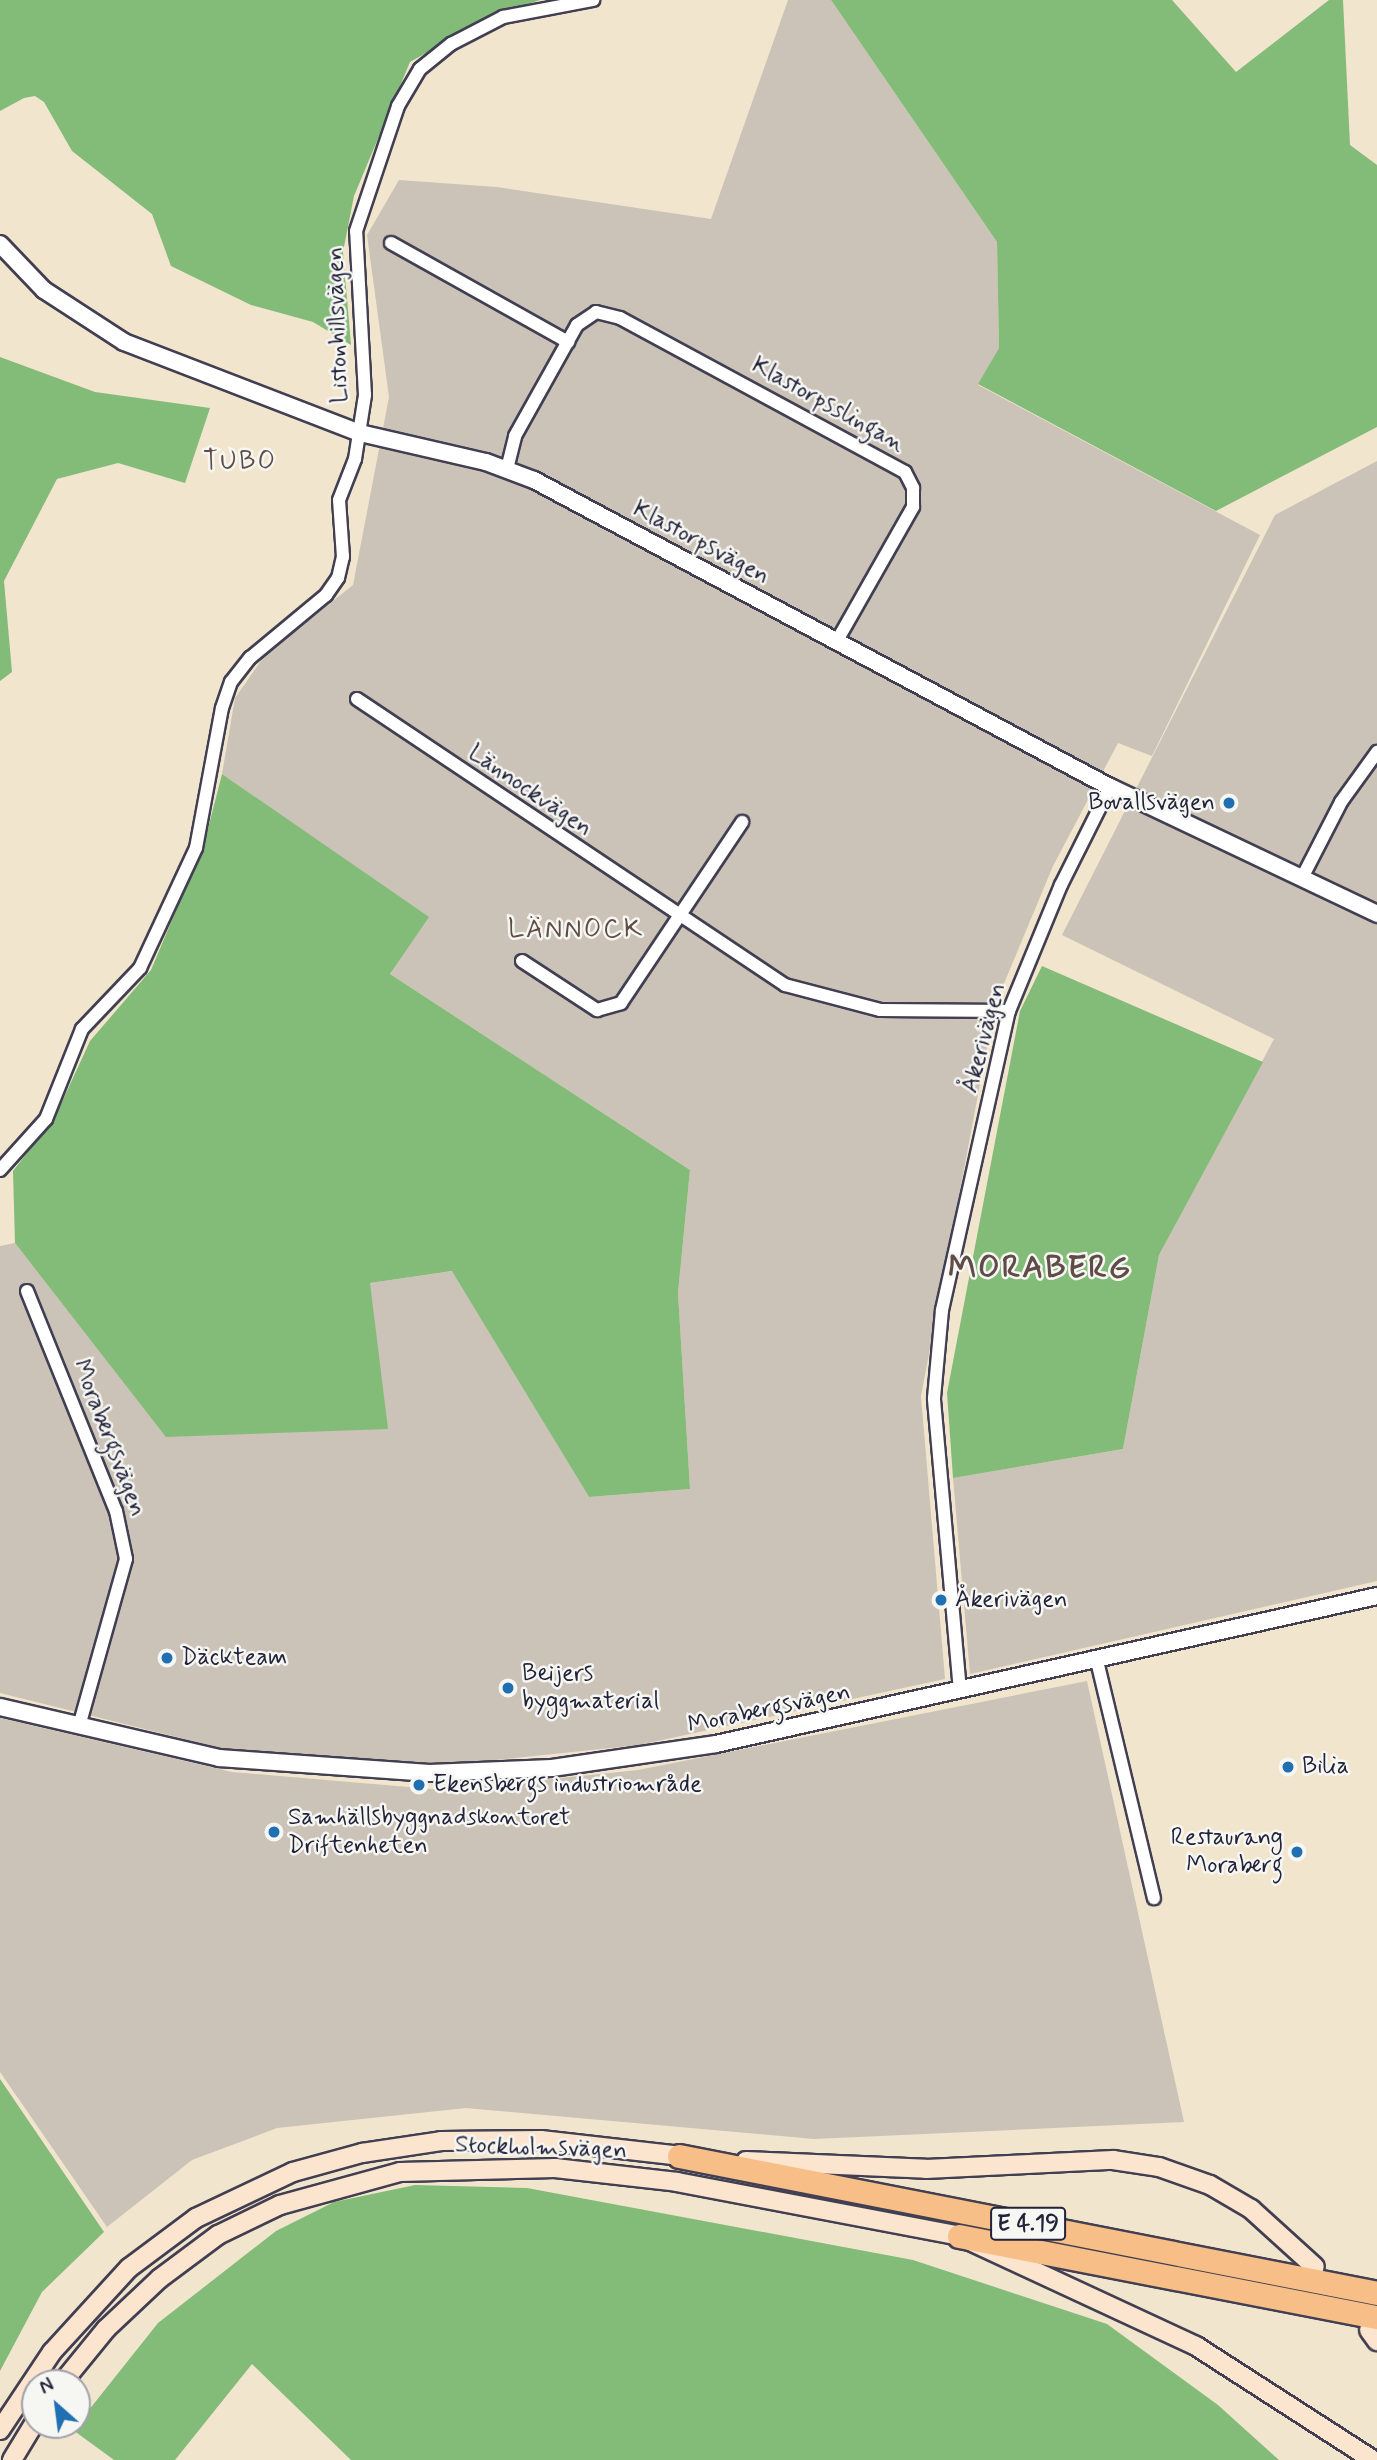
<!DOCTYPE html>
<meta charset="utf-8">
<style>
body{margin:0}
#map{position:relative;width:1377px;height:2460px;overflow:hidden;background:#f2e5cd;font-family:Mynerve,sans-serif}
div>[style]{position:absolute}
.industrial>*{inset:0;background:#cbc2b8}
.forest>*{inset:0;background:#83bb78}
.roads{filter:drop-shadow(2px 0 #413f51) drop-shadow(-2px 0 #413f51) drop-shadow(0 2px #413f51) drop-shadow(0 -2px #413f51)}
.minor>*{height:12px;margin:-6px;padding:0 6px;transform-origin:6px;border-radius:6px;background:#fff}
.tertiary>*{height:16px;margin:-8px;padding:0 8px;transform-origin:8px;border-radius:8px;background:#fff}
.secondary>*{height:18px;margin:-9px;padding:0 9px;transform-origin:9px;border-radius:9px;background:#fce5cf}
.motorway>*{height:23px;margin:-11.5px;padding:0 11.5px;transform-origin:11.5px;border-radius:11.5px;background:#f7be87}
.dots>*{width:19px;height:19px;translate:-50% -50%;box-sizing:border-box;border:4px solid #f6f6f2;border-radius:50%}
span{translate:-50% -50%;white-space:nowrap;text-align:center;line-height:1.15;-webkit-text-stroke:5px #f6f6f2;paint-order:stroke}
.shield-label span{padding:2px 5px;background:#f6f6f2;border:2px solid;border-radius:5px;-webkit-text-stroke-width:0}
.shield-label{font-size:23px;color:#22223b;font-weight:700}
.street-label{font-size:24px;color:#22223b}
.poi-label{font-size:24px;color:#22223b}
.right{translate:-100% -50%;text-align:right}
.left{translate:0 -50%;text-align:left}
.neighbourhood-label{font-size:26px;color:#604c46;letter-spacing:2px}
.district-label{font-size:32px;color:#604c46;font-weight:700;letter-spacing:2px}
.north{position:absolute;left:21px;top:2369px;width:70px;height:70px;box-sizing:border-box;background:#f6f6f2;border:2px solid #a1a1a9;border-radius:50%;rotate:332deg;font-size:19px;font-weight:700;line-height:28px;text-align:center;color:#22223b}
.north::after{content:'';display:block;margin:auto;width:24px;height:32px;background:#1f6fb2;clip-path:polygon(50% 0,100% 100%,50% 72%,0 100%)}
</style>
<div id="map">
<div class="industrial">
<i style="clip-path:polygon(788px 0,831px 0,997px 242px,999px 348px,978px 385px,1260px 535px,1152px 756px,1118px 743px,1053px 866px,995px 1005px,921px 1396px,945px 1679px,639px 1745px,439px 1766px,225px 1749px,0 1693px,0 1246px,15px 1243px,167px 1437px,370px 1283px,453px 1271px,589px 1497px,690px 1489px,678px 1293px,690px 1170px,390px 974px,428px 917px,222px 774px,235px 698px,265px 655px,353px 585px,389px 397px,367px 235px,399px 180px,497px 187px,711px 219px)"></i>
<i style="clip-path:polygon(1377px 461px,1377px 1581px,970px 1674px,953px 1478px,1123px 1449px,1159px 1255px,1274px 1039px,1062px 935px,1275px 515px)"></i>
<i style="clip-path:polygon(1087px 1681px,1184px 2122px,814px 2139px,466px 2108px,277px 2128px,192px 2160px,107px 2227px,0 2072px,0 1718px,232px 1772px,444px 1790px,638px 1770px)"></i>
</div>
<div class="forest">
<i style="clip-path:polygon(0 0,540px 0,492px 16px,410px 62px,354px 196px,343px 252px,351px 345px,313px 322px,251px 305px,171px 266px,152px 214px,72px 151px,44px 102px,35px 96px,24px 98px,0 111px)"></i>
<i style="clip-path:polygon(831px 0,1172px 0,1236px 72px,1329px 0,1343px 0,1350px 145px,1377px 165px,1377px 427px,1216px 511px,978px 384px,999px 348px,997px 242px)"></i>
<i style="clip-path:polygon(0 357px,95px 392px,210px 408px,185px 483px,118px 463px,57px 479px,4px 581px,12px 672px,0 681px)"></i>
<i style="clip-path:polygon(222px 774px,429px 917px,390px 974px,690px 1170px,678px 1293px,690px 1489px,589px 1497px,452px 1271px,370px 1283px,388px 1429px,166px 1437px,15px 1243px,13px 1171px,55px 1117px,90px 1041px,151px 970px,204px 844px)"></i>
<i style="clip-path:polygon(1042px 966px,1263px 1062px,1159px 1255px,1123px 1449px,953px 1478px,947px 1393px,1020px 1011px)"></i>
<i style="clip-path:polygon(0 2079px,104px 2232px,42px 2292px,0 2371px)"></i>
<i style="clip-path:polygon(415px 2185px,527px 2188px,913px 2260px,1107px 2324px,1218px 2405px,1279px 2460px,351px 2460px,252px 2364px,175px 2460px,114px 2460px,73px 2430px,158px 2323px,276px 2231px,334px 2202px)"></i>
</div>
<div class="roads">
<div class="minor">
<i style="left:391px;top:243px;width:203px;rotate:29.2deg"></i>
<i style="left:507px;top:469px;width:34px;rotate:-76deg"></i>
<i style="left:515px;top:436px;width:127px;rotate:-60.8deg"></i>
<i style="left:577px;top:325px;width:23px;rotate:-34deg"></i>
<i style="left:596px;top:312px;width:25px;rotate:14deg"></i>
<i style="left:620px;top:318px;width:324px;rotate:28.4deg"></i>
<i style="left:905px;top:472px;width:18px;rotate:63deg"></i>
<i style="left:913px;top:488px;width:19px;rotate:90deg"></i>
<i style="left:913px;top:507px;width:154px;rotate:119.6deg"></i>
<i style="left:357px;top:699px;width:515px;rotate:33.75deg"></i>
<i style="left:785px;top:985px;width:98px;rotate:14.7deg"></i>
<i style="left:880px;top:1010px;width:129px;rotate:0.4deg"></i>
<i style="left:1303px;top:876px;width:83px;rotate:-62.8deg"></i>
<i style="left:1341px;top:802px;width:62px;rotate:-54.2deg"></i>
<i style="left:522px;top:961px;width:90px;rotate:33.2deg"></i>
<i style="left:597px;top:1010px;width:25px;rotate:-16deg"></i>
<i style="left:621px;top:1003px;width:218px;rotate:-56.2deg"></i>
<i style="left:0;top:1170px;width:69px;rotate:-48deg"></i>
<i style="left:46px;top:1119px;width:97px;rotate:-68.2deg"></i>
<i style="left:82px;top:1029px;width:84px;rotate:-46.4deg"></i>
<i style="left:140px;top:968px;width:132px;rotate:-65deg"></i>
<i style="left:196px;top:848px;width:142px;rotate:-79.5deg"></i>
<i style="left:222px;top:708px;width:28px;rotate:-71deg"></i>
<i style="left:231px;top:682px;width:31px;rotate:-52deg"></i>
<i style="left:250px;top:658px;width:99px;rotate:-39.7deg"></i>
<i style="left:326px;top:595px;width:21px;rotate:-55deg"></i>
<i style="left:338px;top:578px;width:22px;rotate:-77deg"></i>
<i style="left:343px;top:557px;width:57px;rotate:-94deg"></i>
<i style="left:339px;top:500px;width:44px;rotate:-68.7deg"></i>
<i style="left:355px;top:459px;width:65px;rotate:-81.1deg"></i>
<i style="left:365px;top:395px;width:164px;rotate:-93.1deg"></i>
<i style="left:356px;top:231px;width:132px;rotate:-71.4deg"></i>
<i style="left:398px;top:106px;width:43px;rotate:-59.3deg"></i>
<i style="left:420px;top:69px;width:40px;rotate:-39deg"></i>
<i style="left:451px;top:44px;width:59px;rotate:-27.4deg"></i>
<i style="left:503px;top:17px;width:92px;rotate:-10.7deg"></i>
<i style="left:27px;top:1291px;width:237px;rotate:68deg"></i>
<i style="left:116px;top:1511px;width:49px;rotate:78.2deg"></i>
<i style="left:126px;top:1559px;width:173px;rotate:105.7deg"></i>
<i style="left:1097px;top:1661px;width:244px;rotate:76.5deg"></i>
<i style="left:960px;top:1691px;width:294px;rotate:-95.1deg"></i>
<i style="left:934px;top:1398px;width:88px;rotate:-84.8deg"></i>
<i style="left:942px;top:1310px;width:306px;rotate:-77.4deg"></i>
<i style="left:1009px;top:1011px;width:136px;rotate:-67.6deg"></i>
<i style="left:1061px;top:885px;width:110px;rotate:-63.4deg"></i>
</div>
<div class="tertiary">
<i style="left:0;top:244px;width:64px;rotate:46.3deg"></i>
<i style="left:44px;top:290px;width:95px;rotate:33deg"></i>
<i style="left:124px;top:342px;width:253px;rotate:21.1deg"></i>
<i style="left:360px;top:433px;width:129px;rotate:13deg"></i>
<i style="left:486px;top:462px;width:51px;rotate:20.6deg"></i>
<i style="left:534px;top:480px;width:653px;rotate:28.06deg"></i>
<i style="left:1110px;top:787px;width:296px;rotate:25.4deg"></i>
<i style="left:0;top:1707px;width:225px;rotate:13.1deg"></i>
<i style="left:219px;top:1758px;width:211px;rotate:4.1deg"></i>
<i style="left:429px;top:1773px;width:123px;rotate:-2.3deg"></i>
<i style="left:552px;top:1768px;width:166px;rotate:-8.3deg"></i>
<i style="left:716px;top:1744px;width:677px;rotate:-12.62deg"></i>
</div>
<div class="secondary">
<i style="left:746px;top:2161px;width:180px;rotate:2.5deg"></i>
<i style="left:926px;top:2169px;width:187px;rotate:-2.8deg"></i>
<i style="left:1113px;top:2160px;width:47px;rotate:8.7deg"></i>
<i style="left:1159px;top:2167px;width:54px;rotate:19.4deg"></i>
<i style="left:1210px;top:2185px;width:48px;rotate:30.3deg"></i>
<i style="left:1251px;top:2209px;width:86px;rotate:42.2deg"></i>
<i style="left:1369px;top:2330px;width:14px;rotate:54deg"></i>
<i style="left:62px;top:2383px;width:70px;rotate:-50.8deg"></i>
<i style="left:106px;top:2329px;width:73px;rotate:-43.3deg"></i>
<i style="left:159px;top:2279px;width:74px;rotate:-36.7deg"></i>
<i style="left:218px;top:2235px;width:69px;rotate:-25.8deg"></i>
<i style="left:280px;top:2205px;width:124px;rotate:-15.4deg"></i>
<i style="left:400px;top:2172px;width:155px;rotate:-1.5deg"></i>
<i style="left:555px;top:2168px;width:123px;rotate:6.5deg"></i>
<i style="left:677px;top:2182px;width:287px;rotate:10.8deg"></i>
<i style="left:959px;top:2236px;width:261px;rotate:24.9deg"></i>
<i style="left:1196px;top:2346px;width:211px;rotate:32.8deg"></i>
<i style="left:0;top:2430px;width:94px;rotate:-56.3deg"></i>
<i style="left:52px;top:2352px;width:114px;rotate:-47.5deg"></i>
<i style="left:129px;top:2268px;width:84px;rotate:-36.7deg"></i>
<i style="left:196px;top:2218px;width:107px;rotate:-25.4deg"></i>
<i style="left:293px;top:2172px;width:72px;rotate:-15.4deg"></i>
<i style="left:362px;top:2153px;width:80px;rotate:-8.6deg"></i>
<i style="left:441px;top:2141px;width:100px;rotate:-0.6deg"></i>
<i style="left:541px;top:2140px;width:150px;rotate:6.5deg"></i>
<i style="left:12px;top:2460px;width:44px;rotate:-58.8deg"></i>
</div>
<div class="motorway">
<i style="left:679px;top:2156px;width:711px;rotate:11.1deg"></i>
<i style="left:959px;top:2236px;width:426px;rotate:11deg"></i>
</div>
</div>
<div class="dots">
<i style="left:1229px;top:803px;background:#1f6fb2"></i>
<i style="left:941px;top:1600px;background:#1f6fb2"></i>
<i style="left:167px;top:1658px;background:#1f6fb2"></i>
<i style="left:508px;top:1688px;background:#1f6fb2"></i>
<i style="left:1288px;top:1767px;background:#1f6fb2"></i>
<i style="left:419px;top:1785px;background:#1f6fb2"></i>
<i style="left:274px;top:1832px;background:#1f6fb2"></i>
<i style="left:1297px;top:1852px;background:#1f6fb2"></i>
</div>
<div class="shield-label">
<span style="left:1028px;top:2224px">E 4.19</span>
</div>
<div class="street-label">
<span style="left:338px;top:325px;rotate:-92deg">Listonhillsvägen</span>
<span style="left:828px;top:405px;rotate:29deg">Klastorpsslingan</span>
<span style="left:701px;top:543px;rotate:28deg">Klastorpsvägen</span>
<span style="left:530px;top:791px;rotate:34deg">Lännockvägen</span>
<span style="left:984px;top:1038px;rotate:-75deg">Åkerivägen</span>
<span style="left:109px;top:1438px;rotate:69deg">Morabergsvägen</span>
<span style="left:769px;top:1709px;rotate:-12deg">Morabergsvägen</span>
<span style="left:541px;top:2148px;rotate:2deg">Stockholmsvägen</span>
</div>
<div class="poi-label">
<span class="right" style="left:1215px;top:803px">Bovallsvägen</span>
<span class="left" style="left:955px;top:1600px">Åkerivägen</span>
<span class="left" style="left:181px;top:1658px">Däckteam</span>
<span class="left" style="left:522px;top:1688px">Beijers<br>byggmaterial</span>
<span class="left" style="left:1302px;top:1767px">Bilia</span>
<span class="left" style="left:433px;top:1785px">Ekensbergs industriområde</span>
<span class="left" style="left:288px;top:1832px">Samhällsbyggnadskontoret<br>Driftenheten</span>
<span class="right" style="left:1283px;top:1852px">Restaurang<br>Moraberg</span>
</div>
<div class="neighbourhood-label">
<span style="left:240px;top:463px">TUBO</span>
<span style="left:576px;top:931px">LÄNNOCK</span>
</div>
<div class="district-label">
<span style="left:1040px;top:1268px">MORABERG</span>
</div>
<div class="north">N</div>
</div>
